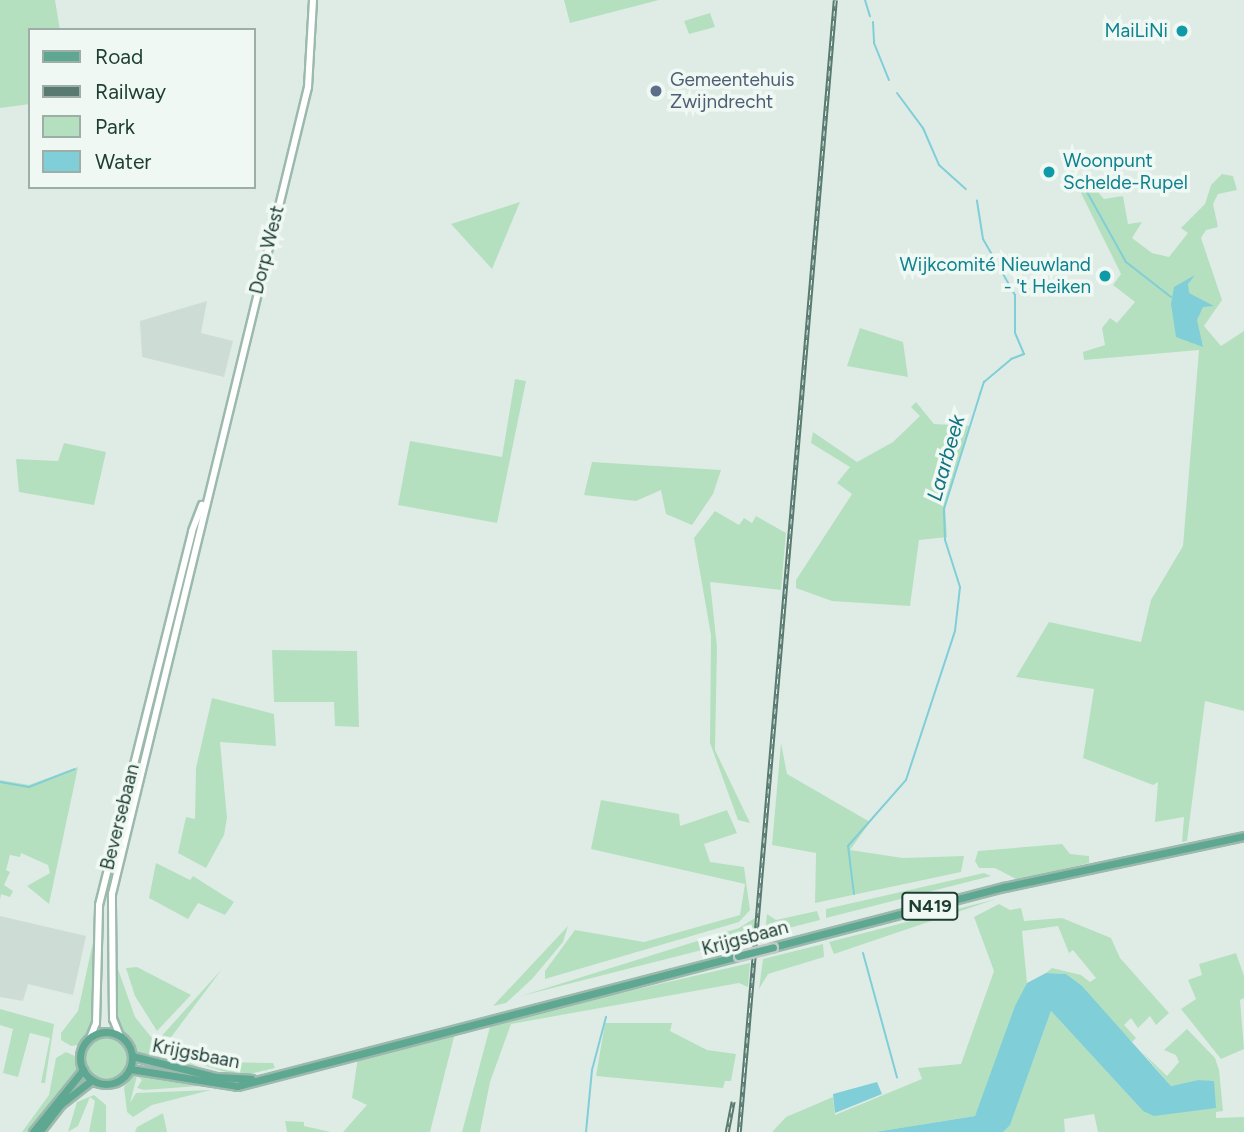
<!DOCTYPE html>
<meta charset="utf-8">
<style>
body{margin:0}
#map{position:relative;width:1244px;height:1132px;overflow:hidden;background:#dfece6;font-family:Figtree,sans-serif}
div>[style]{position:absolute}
.built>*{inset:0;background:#cddcd5}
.green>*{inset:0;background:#b5e0bf}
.round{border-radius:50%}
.water>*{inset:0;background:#80ced8}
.stream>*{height:2px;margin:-1px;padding:0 1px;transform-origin:1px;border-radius:1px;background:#80ced8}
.roads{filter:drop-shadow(2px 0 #9cb9ae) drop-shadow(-2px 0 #9cb9ae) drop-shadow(0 2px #9cb9ae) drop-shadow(0 -2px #9cb9ae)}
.secondary>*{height:6px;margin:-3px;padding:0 3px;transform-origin:3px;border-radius:3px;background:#fff}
.primary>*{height:7px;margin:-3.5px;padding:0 3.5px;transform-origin:3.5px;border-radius:3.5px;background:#5ea791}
.primary>.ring{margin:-3.5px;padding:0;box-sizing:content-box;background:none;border:7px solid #5ea791;border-radius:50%}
.rail>*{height:4.5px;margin-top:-2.25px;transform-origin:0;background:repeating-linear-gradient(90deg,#f0f8f4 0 5px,#587a70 0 10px);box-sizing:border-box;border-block:2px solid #587a70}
.bridges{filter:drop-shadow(2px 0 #c0c9c6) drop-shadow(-2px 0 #c0c9c6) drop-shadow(0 2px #c0c9c6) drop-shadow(0 -2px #c0c9c6)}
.primary-bridge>*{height:7px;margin:-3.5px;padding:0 3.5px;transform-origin:3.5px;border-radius:3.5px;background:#5ea791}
.dots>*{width:19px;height:19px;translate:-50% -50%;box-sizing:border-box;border:4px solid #f0f8f4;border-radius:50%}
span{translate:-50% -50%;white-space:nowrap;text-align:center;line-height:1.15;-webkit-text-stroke:7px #f0f8f4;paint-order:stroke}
.shield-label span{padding:2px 5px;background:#f0f8f4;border:2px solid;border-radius:5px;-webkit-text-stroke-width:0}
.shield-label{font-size:18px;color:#1e3e34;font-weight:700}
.culture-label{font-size:19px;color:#0d838f}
.right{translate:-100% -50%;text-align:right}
.left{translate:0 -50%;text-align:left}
.service-label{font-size:19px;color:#4e5e75}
.street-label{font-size:19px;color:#1e3e34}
.water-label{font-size:21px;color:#117381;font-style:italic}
.legend{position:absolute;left:28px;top:28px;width:228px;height:161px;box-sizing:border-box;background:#f0f8f4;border:2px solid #9caea7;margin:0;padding:9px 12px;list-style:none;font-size:21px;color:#1e3e34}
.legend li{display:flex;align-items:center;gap:14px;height:35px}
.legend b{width:35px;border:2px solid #9caea7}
</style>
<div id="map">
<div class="built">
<i style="clip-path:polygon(207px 301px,201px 333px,233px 341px,224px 377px,142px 357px,140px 321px)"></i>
<i style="clip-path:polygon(0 916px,86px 936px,73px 995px,28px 984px,23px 1001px,0 997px)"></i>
</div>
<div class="green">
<i style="clip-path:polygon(0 0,55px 0,60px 30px,30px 30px,30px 104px,0 108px)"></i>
<i style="clip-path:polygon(564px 0,659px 0,570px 23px)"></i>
<i style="clip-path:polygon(710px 13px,715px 27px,689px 34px,684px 21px)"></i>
<i style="clip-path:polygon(1222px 174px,1233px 176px,1237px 190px,1218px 194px,1213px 204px,1218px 227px,1206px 230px,1201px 238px,1222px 300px,1204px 326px,1221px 346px,1244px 331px,1244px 711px,1205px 701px,1187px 841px,1182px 842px,1184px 817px,1155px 822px,1158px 782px,1153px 785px,1083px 758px,1094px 689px,1016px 677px,1049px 622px,1141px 642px,1151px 600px,1183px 546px,1199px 350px,1084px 360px,1083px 352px,1105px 345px,1102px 328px,1110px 318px,1117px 323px,1135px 302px,1113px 285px,1121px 274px,1075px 181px,1083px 175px,1104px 199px,1123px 196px,1128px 224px,1142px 222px,1132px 238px,1152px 253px,1169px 257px,1188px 233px,1181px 228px,1205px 204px,1211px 185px)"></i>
<i style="clip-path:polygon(520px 202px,492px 269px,451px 224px)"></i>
<i style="clip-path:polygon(860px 328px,903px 342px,908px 377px,847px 366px)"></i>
<i style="clip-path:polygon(515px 379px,526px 381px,497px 523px,398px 505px,410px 441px,502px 457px)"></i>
<i style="clip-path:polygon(916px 402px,934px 424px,970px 426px,945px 507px,947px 537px,919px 540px,910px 606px,832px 601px,796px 588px,796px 580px,852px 494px,837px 483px,850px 467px,811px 443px,813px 432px,857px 462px,893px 442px,920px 416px,911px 407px)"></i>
<i style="clip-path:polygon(64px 443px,106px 452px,94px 505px,19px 492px,16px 459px,58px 461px)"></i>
<i style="clip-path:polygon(592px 462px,721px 470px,713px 494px,692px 525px,666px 514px,661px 490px,636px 501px,584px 495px)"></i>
<i style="clip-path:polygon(715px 511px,739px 525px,744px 518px,752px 523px,756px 516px,786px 533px,781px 590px,710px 582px,717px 647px,715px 750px,750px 823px,738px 820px,710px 743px,711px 635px,694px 538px)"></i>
<i style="clip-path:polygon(272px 650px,357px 651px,359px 727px,335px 726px,334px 702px,274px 702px)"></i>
<i style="clip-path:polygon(212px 698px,274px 714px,276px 746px,220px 742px,227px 818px,224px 835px,206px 868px,178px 853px,186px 817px,195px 819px,196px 768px)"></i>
<i style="clip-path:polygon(781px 743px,787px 774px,870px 822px,850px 850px,903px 858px,964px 856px,961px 872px,815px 903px,816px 853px,772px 845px)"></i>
<i style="clip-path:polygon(78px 767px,49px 904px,27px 886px,50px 873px,48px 865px,21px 853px,20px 857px,10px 855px,6px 870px,10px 872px,4px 885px,13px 891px,10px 897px,1px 894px,0 900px,0 780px,29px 785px)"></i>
<i style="clip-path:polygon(601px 800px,679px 814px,680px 826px,727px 810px,737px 833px,704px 844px,710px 862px,744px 867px,750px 910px,739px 922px,545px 979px,545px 971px,575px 930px,644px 942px,740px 915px,745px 884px,591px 849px)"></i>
<i style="clip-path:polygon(1062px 844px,1070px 854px,1089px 856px,1089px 863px,1018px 880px,995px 868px,979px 868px,975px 861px,978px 851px)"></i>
<i style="clip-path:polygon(156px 863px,190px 880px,193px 876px,234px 902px,225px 915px,198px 903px,188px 919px,149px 898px)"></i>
<i style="clip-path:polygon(984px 873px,991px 876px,826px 918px,826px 909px)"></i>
<i style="clip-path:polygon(996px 899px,834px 954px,829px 942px)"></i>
<i style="clip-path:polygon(999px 904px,1010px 910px,1021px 908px,1024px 921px,1062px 918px,1111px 938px,1120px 958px,1169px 1013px,1156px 1025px,1150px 1016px,1138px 1028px,1131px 1018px,1124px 1025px,1136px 1038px,1132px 1042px,1066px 974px,1046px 973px,1052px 968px,1081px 975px,1090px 982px,1096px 978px,1073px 950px,1069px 953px,1058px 926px,1022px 931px,1027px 983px,975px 1116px,875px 1132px,761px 1132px,772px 1132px,786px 1117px,833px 1097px,835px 1115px,922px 1079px,918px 1068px,961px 1064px,994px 971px,974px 917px)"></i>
<i style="clip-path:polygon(817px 911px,820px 920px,765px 934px,767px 914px,776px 920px)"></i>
<i style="clip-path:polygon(755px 918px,753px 937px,521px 996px,739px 928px)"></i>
<i style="clip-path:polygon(568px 926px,563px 942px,532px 979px,506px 1003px,493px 1006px)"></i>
<i style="clip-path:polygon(93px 942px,94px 1020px,90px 1033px,79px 1045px,71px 1046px,61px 1040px,61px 1033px,78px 1011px)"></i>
<i style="clip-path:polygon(823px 944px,824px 957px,768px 974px,759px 989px,763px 959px)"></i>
<i style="clip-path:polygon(1236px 953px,1244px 976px,1244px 998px,1240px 1000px,1244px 1049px,1221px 1059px,1181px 1009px,1196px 999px,1188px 980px,1202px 975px,1199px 964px)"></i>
<i style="clip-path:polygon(114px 958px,135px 1017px,160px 1048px,207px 1071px,140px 1056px,133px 1040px,118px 1026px)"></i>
<i style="clip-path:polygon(750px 963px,748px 987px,739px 983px,511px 1024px,490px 1082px,480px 1132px,462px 1132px,491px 1023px)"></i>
<i style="clip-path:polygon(137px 967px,191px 995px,157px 1031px,135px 996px,126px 968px)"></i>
<i style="clip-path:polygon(222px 969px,169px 1040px,217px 1062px,273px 1063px,275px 1068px,245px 1075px,222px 1071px,185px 1059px,158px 1040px)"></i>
<i style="clip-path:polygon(0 1009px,54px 1024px,45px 1083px,41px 1083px,50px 1038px,30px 1033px,18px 1077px,3px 1073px,13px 1029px,0 1025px)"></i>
<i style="clip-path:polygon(1051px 1011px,1143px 1111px,1214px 1092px,1213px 1082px,1198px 1080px,1171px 1086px,1142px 1052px,1167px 1076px,1179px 1062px,1176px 1055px,1164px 1050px,1187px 1029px,1215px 1058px,1219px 1070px,1223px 1111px,1216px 1112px,1216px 1118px,1244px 1117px,1244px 1132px,1098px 1132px,1094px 1114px,1064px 1119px,1065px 1132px,1003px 1132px,1010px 1124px)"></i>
<i style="clip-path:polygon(605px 1023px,672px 1023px,670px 1031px,707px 1050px,736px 1054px,731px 1081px,725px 1081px,723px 1088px,596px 1076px)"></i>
<i style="clip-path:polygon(455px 1033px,430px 1132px,343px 1132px,367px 1105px,352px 1098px,358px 1057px)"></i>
<i class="round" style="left:84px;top:1036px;width:44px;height:44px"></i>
<i style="clip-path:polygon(66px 1052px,75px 1056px,79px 1069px,30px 1132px,22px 1132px,49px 1095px,56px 1058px)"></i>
<i style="clip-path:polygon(136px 1073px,213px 1085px,144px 1090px,137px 1088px,142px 1080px,137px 1076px,130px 1103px,136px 1093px,211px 1090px,152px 1105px,133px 1117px,127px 1112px,124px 1087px)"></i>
<i style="clip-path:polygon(94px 1095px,106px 1105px,106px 1132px,89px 1132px,95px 1101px,90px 1097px,78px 1126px,68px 1132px,77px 1102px)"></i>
<i style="clip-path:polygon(163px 1113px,167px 1132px,135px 1132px,137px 1127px)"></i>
<i style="clip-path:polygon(285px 1121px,304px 1122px,304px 1126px,331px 1132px,287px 1132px)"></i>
</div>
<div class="water">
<i style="clip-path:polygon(1195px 275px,1188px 284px,1189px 293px,1214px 306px,1203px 307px,1197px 320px,1203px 347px,1176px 337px,1171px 304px,1174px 287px)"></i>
<i style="clip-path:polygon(1046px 973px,1066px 974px,1082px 986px,1171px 1086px,1198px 1080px,1214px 1081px,1216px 1108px,1154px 1116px,1143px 1111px,1051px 1011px,1010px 1125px,1003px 1132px,875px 1132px,975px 1116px,1015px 1006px,1027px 983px)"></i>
<i style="clip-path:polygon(877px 1082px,882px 1094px,835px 1113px,833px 1094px)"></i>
</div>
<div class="stream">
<i style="left:865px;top:0;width:17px;rotate:73deg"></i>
<i style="left:873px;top:22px;width:21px;rotate:87deg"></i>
<i style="left:874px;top:43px;width:40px;rotate:68deg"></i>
<i style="left:897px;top:93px;width:44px;rotate:53.4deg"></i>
<i style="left:923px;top:128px;width:40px;rotate:66.6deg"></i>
<i style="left:939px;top:165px;width:36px;rotate:42deg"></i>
<i style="left:1087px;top:192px;width:80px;rotate:60.9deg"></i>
<i style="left:1126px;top:262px;width:57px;rotate:37.9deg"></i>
<i style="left:0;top:782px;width:29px;rotate:10deg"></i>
<i style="left:29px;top:787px;width:49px;rotate:-21.4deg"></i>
<i style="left:854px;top:894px;width:48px;rotate:-97.1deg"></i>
<i style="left:848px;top:846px;width:88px;rotate:-48.7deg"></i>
<i style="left:906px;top:780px;width:157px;rotate:-71.8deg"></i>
<i style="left:955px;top:631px;width:44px;rotate:-83.5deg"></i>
<i style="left:960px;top:587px;width:49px;rotate:-107.7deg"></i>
<i style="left:945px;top:540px;width:31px;rotate:-92deg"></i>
<i style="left:944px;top:509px;width:121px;rotate:-72.6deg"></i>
<i style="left:980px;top:394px;width:13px;rotate:-72deg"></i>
<i style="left:984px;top:382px;width:35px;rotate:-40deg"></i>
<i style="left:1011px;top:359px;width:14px;rotate:-21deg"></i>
<i style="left:1024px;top:354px;width:23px;rotate:-113deg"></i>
<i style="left:1015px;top:333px;width:38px;rotate:-90deg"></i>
<i style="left:1015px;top:295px;width:64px;rotate:-119.7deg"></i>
<i style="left:983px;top:239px;width:39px;rotate:-99deg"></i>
<i style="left:863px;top:953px;width:129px;rotate:74.7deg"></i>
<i style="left:586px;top:1132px;width:62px;rotate:-84.5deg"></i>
<i style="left:592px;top:1070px;width:55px;rotate:-75.2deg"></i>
</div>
<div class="roads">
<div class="secondary">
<i style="left:120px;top:1036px;width:18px;rotate:-112deg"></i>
<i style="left:113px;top:1019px;width:125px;rotate:-90.5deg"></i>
<i style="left:112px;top:894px;width:830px;rotate:-76.35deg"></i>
<i style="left:308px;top:87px;width:87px;rotate:-86.7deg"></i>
<i style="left:90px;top:1038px;width:16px;rotate:-68deg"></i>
<i style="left:96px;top:1023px;width:118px;rotate:-88.5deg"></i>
<i style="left:99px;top:905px;width:385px;rotate:-76deg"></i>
<i style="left:192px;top:531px;width:28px;rotate:-69deg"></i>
</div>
<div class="primary">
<i style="left:773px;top:947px;width:239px;rotate:-14.6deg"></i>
<i style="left:1004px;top:887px;width:245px;rotate:-12deg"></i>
<i class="ring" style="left:80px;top:1032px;width:45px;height:45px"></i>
<i style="left:132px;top:1056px;width:87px;rotate:14deg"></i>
<i style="left:216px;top:1077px;width:35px;rotate:3deg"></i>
<i style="left:130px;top:1069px;width:108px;rotate:9deg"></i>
<i style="left:237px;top:1086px;width:518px;rotate:-14.55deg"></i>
<i style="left:33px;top:1132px;width:80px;rotate:-51.1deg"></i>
<i style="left:39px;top:1132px;width:36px;rotate:-52deg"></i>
<i style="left:61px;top:1104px;width:39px;rotate:-38deg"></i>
</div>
</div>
<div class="rail">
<i style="left:727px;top:1132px;width:31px;rotate:-79deg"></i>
<i style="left:739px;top:1132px;width:1136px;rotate:-85.15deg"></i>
</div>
<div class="bridges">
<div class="primary-bridge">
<i style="left:738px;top:956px;width:36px;rotate:-14deg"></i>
</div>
</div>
<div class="dots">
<i style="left:1182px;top:31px;background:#0f9aa8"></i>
<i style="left:656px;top:91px;background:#5c6f8a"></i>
<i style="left:1049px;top:172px;background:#0f9aa8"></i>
<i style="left:1105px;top:276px;background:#0f9aa8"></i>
</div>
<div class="shield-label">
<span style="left:930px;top:906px">N419</span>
</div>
<div class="culture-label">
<span class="right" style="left:1168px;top:31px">MaiLiNi</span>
<span class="left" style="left:1063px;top:172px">Woonpunt<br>Schelde-Rupel</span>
<span class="right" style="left:1091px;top:276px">Wijkcomité Nieuwland<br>- 't Heiken</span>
</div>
<div class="service-label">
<span class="left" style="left:670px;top:91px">Gemeentehuis<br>Zwijndrecht</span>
</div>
<div class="street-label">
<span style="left:267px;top:250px;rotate:-76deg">Dorp West</span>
<span style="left:120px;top:817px;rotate:-76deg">Beversebaan</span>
<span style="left:745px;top:938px;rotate:-15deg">Krijgsbaan</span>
<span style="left:196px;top:1054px;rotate:11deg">Krijgsbaan</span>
</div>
<div class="water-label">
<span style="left:946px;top:458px;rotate:-74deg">Laarbeek</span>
</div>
<ul class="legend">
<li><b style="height:9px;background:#5ea791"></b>Road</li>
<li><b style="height:9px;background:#587a70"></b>Railway</li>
<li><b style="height:19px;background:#b5e0bf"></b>Park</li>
<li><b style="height:19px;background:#80ced8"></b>Water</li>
</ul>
</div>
